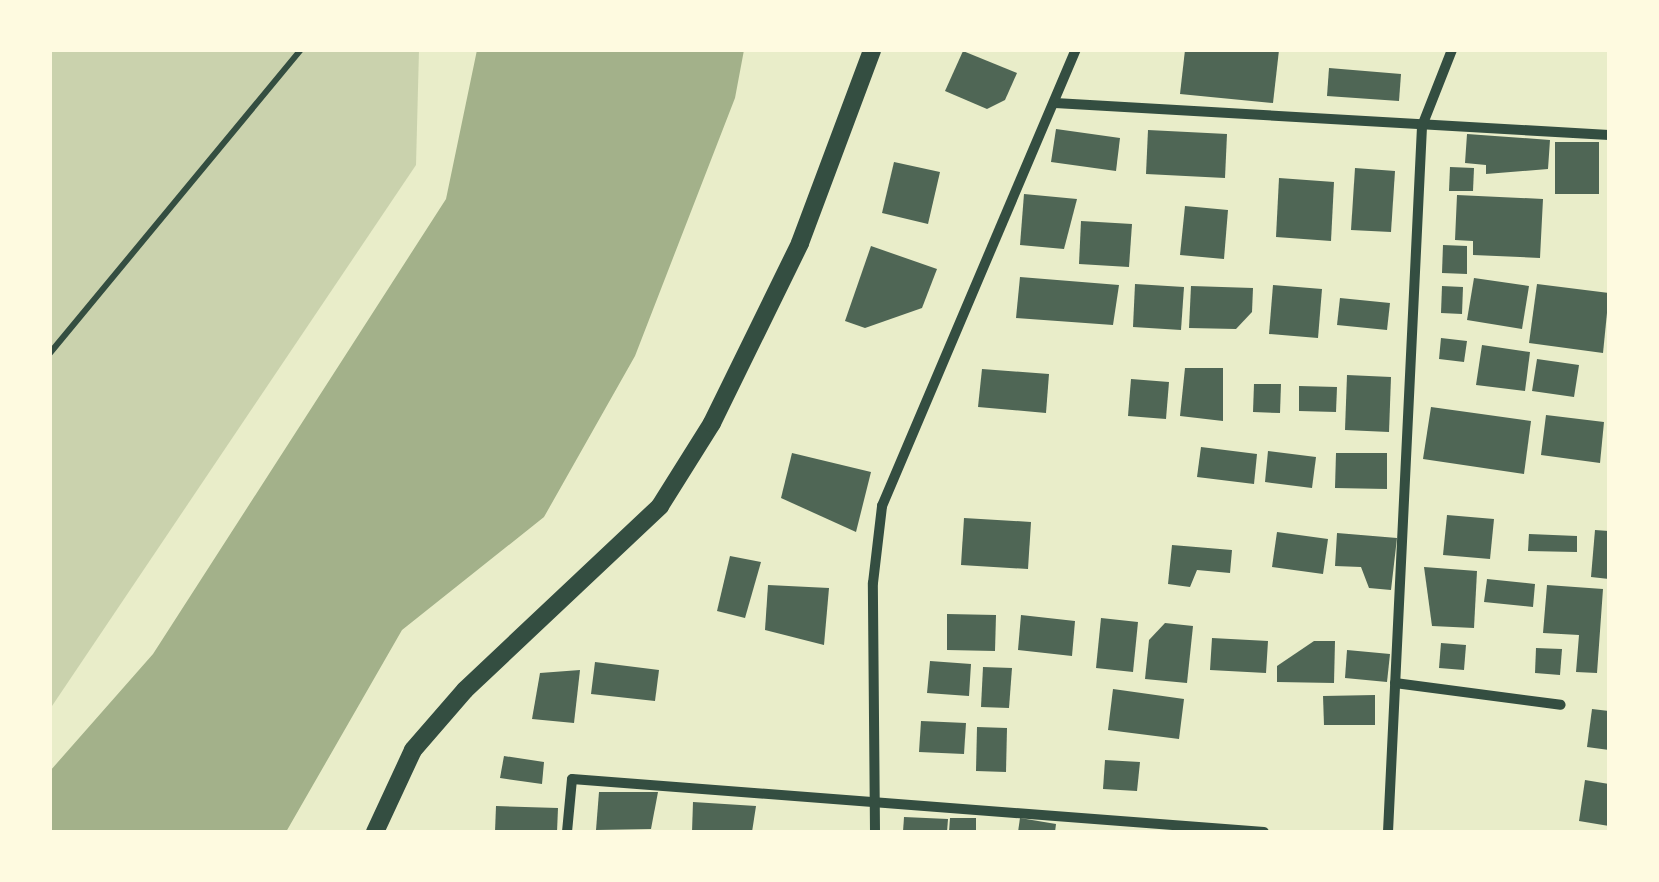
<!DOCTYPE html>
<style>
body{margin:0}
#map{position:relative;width:1659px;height:882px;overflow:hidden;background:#e9edc9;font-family:Cabin,sans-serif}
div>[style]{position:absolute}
.green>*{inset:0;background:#cad2ad}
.water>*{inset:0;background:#a3b18a}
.building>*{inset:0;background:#4f6655}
.path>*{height:6px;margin:-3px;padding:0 3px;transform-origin:3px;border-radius:3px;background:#344e41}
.minor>*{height:10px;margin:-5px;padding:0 5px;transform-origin:5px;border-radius:5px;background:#344e41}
.tertiary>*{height:18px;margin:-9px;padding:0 9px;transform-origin:9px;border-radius:9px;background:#344e41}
span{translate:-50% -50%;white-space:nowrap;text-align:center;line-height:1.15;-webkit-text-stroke:9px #fefae0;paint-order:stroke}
.frame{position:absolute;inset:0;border:52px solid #fefae0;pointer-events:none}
</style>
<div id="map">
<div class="green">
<i style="clip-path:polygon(50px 50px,419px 50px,416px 165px,50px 709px)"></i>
</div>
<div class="water">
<i style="clip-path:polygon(477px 50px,744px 50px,735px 98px,635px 356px,544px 517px,402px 630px,286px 832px,50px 832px,50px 771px,153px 654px,446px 199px)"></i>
</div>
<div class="building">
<i style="clip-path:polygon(1185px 50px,1279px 50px,1273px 103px,1180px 94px)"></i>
<i style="clip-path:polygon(963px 51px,1017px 73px,1005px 100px,987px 109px,945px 91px)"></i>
<i style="clip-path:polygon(1329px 68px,1401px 74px,1399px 101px,1327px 96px)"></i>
<i style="clip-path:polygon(1056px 129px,1120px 138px,1116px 171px,1051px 162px)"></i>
<i style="clip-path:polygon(1148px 130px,1227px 134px,1225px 178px,1146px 174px)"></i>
<i style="clip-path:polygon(1467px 134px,1550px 140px,1548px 169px,1486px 174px,1486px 165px,1465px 163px)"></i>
<i style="clip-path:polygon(1555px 142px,1599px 142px,1599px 194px,1555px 194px)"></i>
<i style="clip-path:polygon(894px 162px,940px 172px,928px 224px,882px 213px)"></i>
<i style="clip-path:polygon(1450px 167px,1474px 168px,1473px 191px,1449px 191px)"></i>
<i style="clip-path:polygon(1355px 168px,1395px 171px,1391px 232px,1351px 230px)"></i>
<i style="clip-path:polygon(1279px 178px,1334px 182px,1331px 241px,1276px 237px)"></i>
<i style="clip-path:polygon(1024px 194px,1077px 199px,1064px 249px,1020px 245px)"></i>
<i style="clip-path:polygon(1457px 195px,1543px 199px,1540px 258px,1473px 255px,1473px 241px,1455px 240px)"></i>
<i style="clip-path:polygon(1185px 206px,1228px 210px,1224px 259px,1180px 255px)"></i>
<i style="clip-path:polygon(1081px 221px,1132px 224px,1129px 267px,1079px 264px)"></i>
<i style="clip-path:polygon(1443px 245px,1467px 246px,1467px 274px,1442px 273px)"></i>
<i style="clip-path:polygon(871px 246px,937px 269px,922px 308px,865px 328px,845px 321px)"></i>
<i style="clip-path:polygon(1020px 277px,1119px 285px,1113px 325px,1016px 318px)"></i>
<i style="clip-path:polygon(1474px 278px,1529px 286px,1522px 329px,1467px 320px)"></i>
<i style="clip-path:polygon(1135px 284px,1184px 287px,1181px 330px,1133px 327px)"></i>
<i style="clip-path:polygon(1537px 284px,1609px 293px,1603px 353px,1529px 343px)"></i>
<i style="clip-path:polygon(1273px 285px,1322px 289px,1318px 338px,1269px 334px)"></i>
<i style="clip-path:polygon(1191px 286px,1253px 288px,1252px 312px,1236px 329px,1189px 328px)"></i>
<i style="clip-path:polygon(1442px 286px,1463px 287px,1462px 314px,1441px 313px)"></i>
<i style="clip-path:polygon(1340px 298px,1390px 303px,1387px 330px,1337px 325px)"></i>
<i style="clip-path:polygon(1441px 338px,1467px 341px,1464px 362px,1439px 359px)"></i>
<i style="clip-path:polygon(1482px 345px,1530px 352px,1525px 391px,1476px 385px)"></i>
<i style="clip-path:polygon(1537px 359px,1579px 365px,1574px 397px,1532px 391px)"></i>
<i style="clip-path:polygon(1185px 368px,1223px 368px,1223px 421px,1180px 416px)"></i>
<i style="clip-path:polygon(982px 369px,1049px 374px,1046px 413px,978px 407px)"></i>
<i style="clip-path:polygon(1347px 375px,1391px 377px,1389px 432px,1345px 430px)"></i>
<i style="clip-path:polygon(1131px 379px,1169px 382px,1166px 419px,1128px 416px)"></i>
<i style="clip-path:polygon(1254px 384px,1281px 384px,1280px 413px,1253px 412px)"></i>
<i style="clip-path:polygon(1299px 386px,1337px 387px,1336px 412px,1299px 411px)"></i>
<i style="clip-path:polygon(1431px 407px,1531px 421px,1524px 474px,1423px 459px)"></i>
<i style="clip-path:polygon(1546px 415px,1604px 422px,1600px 463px,1541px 455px)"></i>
<i style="clip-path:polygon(1201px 447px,1257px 454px,1254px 484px,1197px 477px)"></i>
<i style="clip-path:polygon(1268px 451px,1316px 457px,1312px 488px,1265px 482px)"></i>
<i style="clip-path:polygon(792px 453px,871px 472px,856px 532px,781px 498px)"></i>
<i style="clip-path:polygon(1336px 453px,1387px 453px,1387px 489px,1335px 488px)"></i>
<i style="clip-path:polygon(1447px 515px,1494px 519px,1490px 559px,1443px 555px)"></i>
<i style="clip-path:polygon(964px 518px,1031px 522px,1028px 569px,961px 565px)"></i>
<i style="clip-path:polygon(1595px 530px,1609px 531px,1609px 579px,1591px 577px)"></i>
<i style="clip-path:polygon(1277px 532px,1328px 539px,1323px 574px,1272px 567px)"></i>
<i style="clip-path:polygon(1337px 533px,1397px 538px,1391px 590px,1369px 588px,1361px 567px,1335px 566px)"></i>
<i style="clip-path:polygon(1529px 534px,1577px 536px,1577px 552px,1528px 551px)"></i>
<i style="clip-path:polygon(1172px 545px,1232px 550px,1230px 573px,1197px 570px,1190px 587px,1168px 584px)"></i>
<i style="clip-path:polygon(730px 556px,761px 562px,745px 618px,717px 611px)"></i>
<i style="clip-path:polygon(1424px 567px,1477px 571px,1474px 628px,1432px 626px)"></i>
<i style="clip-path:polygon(1487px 579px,1535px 584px,1533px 607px,1484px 602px)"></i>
<i style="clip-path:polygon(768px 585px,829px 588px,824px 645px,765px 630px)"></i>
<i style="clip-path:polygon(1547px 585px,1603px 589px,1597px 673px,1576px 672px,1579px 635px,1543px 633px)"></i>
<i style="clip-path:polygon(947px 614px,996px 615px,995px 651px,947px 650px)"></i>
<i style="clip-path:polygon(1021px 615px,1075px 621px,1072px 656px,1018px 650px)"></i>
<i style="clip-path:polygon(1101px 618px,1138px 622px,1133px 672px,1096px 668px)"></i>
<i style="clip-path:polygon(1165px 623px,1193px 626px,1187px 683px,1145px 679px,1149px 640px)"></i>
<i style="clip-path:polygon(1212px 638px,1268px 641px,1266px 673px,1210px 670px)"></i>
<i style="clip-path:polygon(1314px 641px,1335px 641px,1334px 683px,1277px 682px,1277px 666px)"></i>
<i style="clip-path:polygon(1441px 643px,1466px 645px,1464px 670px,1439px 668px)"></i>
<i style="clip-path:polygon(1536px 648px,1562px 649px,1560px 675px,1535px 673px)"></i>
<i style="clip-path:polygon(1347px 650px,1390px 654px,1387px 682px,1345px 678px)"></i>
<i style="clip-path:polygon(930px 661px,971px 664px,969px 696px,927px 693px)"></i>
<i style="clip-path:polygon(595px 662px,659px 670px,655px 701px,591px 694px)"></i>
<i style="clip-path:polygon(983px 667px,1012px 668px,1009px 708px,981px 707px)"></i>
<i style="clip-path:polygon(580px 670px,574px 723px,532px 719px,540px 673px)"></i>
<i style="clip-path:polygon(1113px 689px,1184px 699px,1179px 739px,1108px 730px)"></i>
<i style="clip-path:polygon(1375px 695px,1375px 725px,1324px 725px,1323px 696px)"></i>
<i style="clip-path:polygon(1592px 709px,1609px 711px,1609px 750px,1587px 747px)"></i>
<i style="clip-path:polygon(921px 721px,966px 723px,964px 754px,919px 752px)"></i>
<i style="clip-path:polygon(977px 727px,1007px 728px,1006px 772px,976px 771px)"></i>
<i style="clip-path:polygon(504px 756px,544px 762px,542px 784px,500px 778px)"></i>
<i style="clip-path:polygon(1105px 760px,1140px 762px,1137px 791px,1103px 789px)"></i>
<i style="clip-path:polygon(1585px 780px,1609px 784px,1609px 826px,1579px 821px)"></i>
<i style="clip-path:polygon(599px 792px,658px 792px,651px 829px,596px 830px)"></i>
<i style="clip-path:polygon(693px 802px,756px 806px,752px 832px,692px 832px)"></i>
<i style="clip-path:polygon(496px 806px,558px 808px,557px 832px,495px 832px)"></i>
<i style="clip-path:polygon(904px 817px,948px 819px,947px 832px,903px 832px)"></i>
<i style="clip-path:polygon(950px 818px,976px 818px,976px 832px,949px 832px)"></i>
<i style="clip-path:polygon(1020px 818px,1056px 824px,1055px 832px,1018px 832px)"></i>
</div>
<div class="path">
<i style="left:50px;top:353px;width:393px;rotate:-50.4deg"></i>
</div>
<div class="minor">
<i style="left:1055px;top:103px;width:555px;rotate:3.31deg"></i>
<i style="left:1395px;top:683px;width:167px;rotate:7.5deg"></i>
<i style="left:567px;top:832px;width:53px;rotate:-84.6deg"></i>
<i style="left:572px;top:779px;width:694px;rotate:4.38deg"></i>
<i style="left:875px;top:832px;width:249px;rotate:-90.5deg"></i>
<i style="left:873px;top:583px;width:78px;rotate:-83.3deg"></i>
<i style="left:882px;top:506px;width:496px;rotate:-67deg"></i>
<i style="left:1388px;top:832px;width:707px;rotate:-87.24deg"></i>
<i style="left:1422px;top:126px;width:82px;rotate:-68.5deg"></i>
</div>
<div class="tertiary">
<i style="left:375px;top:832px;width:90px;rotate:-65.1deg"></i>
<i style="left:413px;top:750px;width:79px;rotate:-49.1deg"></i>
<i style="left:465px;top:690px;width:268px;rotate:-43.3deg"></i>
<i style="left:660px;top:506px;width:98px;rotate:-57.9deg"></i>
<i style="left:712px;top:423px;width:200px;rotate:-63.9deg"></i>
<i style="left:800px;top:243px;width:206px;rotate:-69.5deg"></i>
</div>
<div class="frame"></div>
</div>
